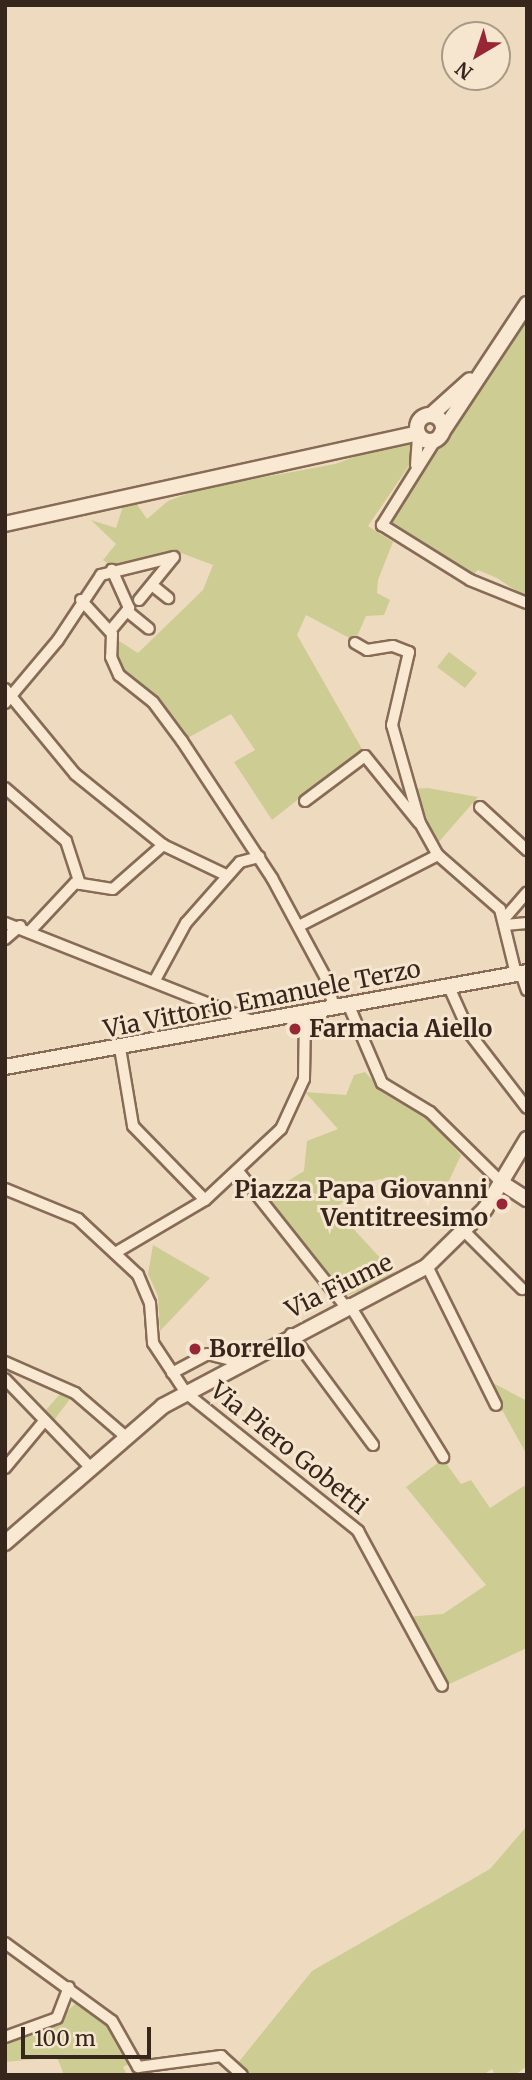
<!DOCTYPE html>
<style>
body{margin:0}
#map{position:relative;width:532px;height:2080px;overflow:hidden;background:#eedbbf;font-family:Merriweather,serif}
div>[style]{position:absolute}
.green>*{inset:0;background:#cccc93}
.roads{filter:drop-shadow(2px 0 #876b57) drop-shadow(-2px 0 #876b57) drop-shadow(0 2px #876b57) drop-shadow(0 -2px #876b57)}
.street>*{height:10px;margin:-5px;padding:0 5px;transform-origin:5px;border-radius:5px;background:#f9e9d2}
.secondary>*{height:14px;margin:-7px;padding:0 7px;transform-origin:7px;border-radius:7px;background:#f9e9d2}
.secondary>.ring{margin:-7px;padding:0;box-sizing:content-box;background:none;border:14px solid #f9e9d2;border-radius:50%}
.dots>*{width:19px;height:19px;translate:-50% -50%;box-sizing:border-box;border:4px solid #f6e6cf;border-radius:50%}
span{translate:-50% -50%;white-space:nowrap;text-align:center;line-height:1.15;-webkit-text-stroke:6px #f6e6cf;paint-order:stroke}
.street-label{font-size:24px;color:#36261c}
.poi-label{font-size:24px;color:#36261c;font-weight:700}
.left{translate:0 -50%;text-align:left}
.right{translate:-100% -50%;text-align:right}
.frame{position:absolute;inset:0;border:7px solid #36261c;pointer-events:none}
.north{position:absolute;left:441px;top:21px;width:70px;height:70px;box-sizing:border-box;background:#f6e6cf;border:2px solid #a99987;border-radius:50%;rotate:219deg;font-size:19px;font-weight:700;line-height:28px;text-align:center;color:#36261c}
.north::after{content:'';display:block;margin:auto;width:24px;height:32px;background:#972734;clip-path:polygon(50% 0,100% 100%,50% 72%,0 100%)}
.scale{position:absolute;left:21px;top:2027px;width:130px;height:32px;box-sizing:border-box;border:4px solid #36261c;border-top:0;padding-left:9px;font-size:21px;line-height:24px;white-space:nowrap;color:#36261c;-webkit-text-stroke:5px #f6e6cf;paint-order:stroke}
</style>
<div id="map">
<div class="green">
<i style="clip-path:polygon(527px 319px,527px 598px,497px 578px,478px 570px,474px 574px,387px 520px)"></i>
<i style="clip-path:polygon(401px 440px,414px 447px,413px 460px,368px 526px,393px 542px,378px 580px,377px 593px,390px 600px,384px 615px,366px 616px,355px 641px,306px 615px,297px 635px,362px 749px,272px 820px,234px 762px,255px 750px,231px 714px,186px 739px,115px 664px,119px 641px,138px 653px,203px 590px,213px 565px,176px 551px,112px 566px,103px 560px,116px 544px,91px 520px,116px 528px,123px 506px,136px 503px,147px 519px,168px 501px,200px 489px,335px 464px)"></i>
<i style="clip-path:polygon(449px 652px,477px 673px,465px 688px,437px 667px)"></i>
<i style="clip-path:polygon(428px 788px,478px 797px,437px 844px,415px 789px)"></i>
<i style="clip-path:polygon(365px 1072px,385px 1094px,430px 1120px,461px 1155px,448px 1183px,428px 1189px,380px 1179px,363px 1184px,335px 1209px,397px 1276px,344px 1297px,264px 1196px,304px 1171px,307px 1141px,338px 1129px,305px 1092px,346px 1095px,354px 1075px)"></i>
<i style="clip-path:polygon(153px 1245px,210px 1278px,160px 1331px,158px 1296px,148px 1274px)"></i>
<i style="clip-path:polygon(493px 1383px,527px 1401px,527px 1455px,501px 1408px)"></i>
<i style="clip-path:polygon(60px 1394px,70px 1399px,54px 1420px,45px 1411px)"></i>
<i style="clip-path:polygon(443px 1459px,461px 1484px,471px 1480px,490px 1508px,527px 1484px,527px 1648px,445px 1686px,405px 1617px,443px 1614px,486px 1585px,406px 1487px)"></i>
<i style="clip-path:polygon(527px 1826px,527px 2066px,515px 2075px,495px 2075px,492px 2069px,483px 2075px,248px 2075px,238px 2063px,312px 1971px,490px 1869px)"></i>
<i style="clip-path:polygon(80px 1999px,110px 2024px,131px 2063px,123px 2067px,127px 2075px,64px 2075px,57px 2057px,5px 2062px,5px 2043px,51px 2027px)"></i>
</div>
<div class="roads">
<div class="street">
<i style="left:436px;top:439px;width:102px;rotate:122.1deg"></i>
<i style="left:382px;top:525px;width:104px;rotate:32deg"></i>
<i style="left:470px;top:580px;width:61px;rotate:22deg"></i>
<i style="left:416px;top:465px;width:26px;rotate:-86deg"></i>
<i style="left:152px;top:585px;width:21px;rotate:39deg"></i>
<i style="left:81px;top:600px;width:46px;rotate:47.6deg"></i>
<i style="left:112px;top:634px;width:23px;rotate:92deg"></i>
<i style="left:111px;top:657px;width:20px;rotate:66deg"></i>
<i style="left:119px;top:675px;width:43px;rotate:38.5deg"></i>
<i style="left:153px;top:702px;width:49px;rotate:53.4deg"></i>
<i style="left:182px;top:741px;width:164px;rotate:56.7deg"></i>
<i style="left:272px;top:878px;width:116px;rotate:61.7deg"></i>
<i style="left:327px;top:980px;width:30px;rotate:76deg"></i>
<i style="left:139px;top:600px;width:55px;rotate:-50.9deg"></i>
<i style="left:127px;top:611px;width:28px;rotate:39deg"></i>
<i style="left:110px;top:631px;width:30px;rotate:-50deg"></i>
<i style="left:129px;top:608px;width:42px;rotate:-114.1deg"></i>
<i style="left:355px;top:643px;width:14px;rotate:30deg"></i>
<i style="left:367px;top:650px;width:26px;rotate:-9deg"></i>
<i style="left:393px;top:646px;width:17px;rotate:21deg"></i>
<i style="left:409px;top:652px;width:75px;rotate:103.1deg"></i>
<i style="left:392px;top:725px;width:102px;rotate:74.1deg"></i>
<i style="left:420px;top:823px;width:37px;rotate:61deg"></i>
<i style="left:438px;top:855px;width:82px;rotate:41.1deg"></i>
<i style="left:500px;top:909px;width:67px;rotate:76.2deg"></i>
<i style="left:5px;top:689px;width:110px;rotate:50.5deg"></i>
<i style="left:75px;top:774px;width:113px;rotate:38.9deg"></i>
<i style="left:163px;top:845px;width:70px;rotate:25.5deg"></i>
<i style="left:5px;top:703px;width:82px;rotate:-49.9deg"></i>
<i style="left:58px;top:640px;width:78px;rotate:-56.5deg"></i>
<i style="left:101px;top:575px;width:75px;rotate:-13.9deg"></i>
<i style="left:5px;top:788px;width:81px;rotate:41deg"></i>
<i style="left:66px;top:841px;width:45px;rotate:72deg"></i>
<i style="left:305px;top:801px;width:75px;rotate:-36.9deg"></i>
<i style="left:365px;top:756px;width:86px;rotate:51.1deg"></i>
<i style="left:480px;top:807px;width:64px;rotate:42.5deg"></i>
<i style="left:504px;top:919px;width:35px;rotate:-49deg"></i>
<i style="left:5px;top:923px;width:267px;rotate:21.6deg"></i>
<i style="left:505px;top:925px;width:22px;rotate:-5deg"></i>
<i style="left:299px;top:926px;width:156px;rotate:-27.1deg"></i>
<i style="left:32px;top:929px;width:63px;rotate:-46.9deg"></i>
<i style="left:75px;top:883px;width:38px;rotate:9deg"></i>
<i style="left:113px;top:889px;width:67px;rotate:-41.3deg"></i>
<i style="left:5px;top:939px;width:20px;rotate:-41deg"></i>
<i style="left:521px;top:973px;width:18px;rotate:71deg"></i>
<i style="left:155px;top:980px;width:65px;rotate:-61.5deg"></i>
<i style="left:186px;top:923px;width:81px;rotate:-48.5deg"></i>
<i style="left:240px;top:862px;width:20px;rotate:-15deg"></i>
<i style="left:449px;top:987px;width:51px;rotate:65.9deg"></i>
<i style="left:470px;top:1034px;width:93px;rotate:52.4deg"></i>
<i style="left:349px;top:1006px;width:84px;rotate:66.8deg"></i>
<i style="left:382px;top:1083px;width:56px;rotate:31.1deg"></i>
<i style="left:430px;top:1112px;width:101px;rotate:44.6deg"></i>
<i style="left:120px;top:1048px;width:79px;rotate:80.5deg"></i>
<i style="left:133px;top:1126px;width:103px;rotate:45.8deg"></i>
<i style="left:238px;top:1171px;width:172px;rotate:51.6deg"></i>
<i style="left:5px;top:1189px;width:79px;rotate:22.3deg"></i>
<i style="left:78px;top:1219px;width:82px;rotate:43deg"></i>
<i style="left:138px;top:1275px;width:30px;rotate:67deg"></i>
<i style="left:150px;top:1303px;width:40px;rotate:85.7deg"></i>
<i style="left:153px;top:1343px;width:60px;rotate:56.6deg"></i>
<i style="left:186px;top:1393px;width:221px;rotate:38.7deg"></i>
<i style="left:358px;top:1531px;width:176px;rotate:61.5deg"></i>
<i style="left:465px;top:1232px;width:81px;rotate:45deg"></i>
<i style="left:115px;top:1253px;width:104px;rotate:-30.5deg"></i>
<i style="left:205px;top:1200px;width:104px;rotate:-43.1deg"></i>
<i style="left:281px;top:1129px;width:55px;rotate:-65.3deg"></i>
<i style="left:304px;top:1079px;width:65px;rotate:-89.1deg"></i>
<i style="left:427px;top:1266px;width:155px;rotate:63.6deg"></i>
<i style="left:349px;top:1304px;width:180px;rotate:58.4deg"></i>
<i style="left:291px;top:1334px;width:138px;rotate:53.5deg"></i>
<i style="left:5px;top:1362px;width:77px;rotate:23.9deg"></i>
<i style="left:75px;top:1393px;width:67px;rotate:40.8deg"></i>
<i style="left:172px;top:1373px;width:40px;rotate:-28deg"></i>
<i style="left:207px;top:1354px;width:34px;rotate:14deg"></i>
<i style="left:5px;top:1379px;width:122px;rotate:46deg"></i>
<i style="left:5px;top:1468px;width:62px;rotate:-50.2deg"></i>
<i style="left:5px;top:1943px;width:132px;rotate:36.1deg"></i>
<i style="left:112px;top:2021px;width:53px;rotate:60.5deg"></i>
<i style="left:138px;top:2067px;width:84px;rotate:-7.5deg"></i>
<i style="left:221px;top:2056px;width:28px;rotate:42deg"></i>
<i style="left:5px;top:2037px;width:55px;rotate:-20.1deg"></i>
<i style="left:57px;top:2018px;width:33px;rotate:-69deg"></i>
</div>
<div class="secondary">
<i class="ring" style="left:417px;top:415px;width:12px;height:12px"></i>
<i style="left:431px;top:415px;width:52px;rotate:-41.9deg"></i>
<i style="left:441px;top:434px;width:156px;rotate:-56.5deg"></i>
<i style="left:5px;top:524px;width:421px;rotate:-12.4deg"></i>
<i style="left:5px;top:1067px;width:531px;rotate:-10.31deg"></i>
<i style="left:502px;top:1183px;width:30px;rotate:33deg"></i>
<i style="left:5px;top:1543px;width:209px;rotate:-40.9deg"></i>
<i style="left:163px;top:1406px;width:299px;rotate:-27.9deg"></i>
<i style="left:427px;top:1266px;width:81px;rotate:-44.5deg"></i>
<i style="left:485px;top:1209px;width:82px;rotate:-59deg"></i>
</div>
</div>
<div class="dots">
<i style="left:295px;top:1029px;background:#972734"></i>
<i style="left:502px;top:1204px;background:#972734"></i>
<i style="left:195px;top:1349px;background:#972734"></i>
</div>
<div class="street-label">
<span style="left:262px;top:999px;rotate:-11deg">Via Vittorio Emanuele Terzo</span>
<span style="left:339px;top:1286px;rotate:-26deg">Via Fiume</span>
<span style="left:289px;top:1448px;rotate:39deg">Via Piero Gobetti</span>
</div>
<div class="poi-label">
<span class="left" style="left:309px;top:1029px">Farmacia Aiello</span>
<span class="right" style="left:488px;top:1204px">Piazza Papa Giovanni<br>Ventitreesimo</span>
<span class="left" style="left:209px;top:1349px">Borrello</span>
</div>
<div class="frame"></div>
<div class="north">N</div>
<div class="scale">100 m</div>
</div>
